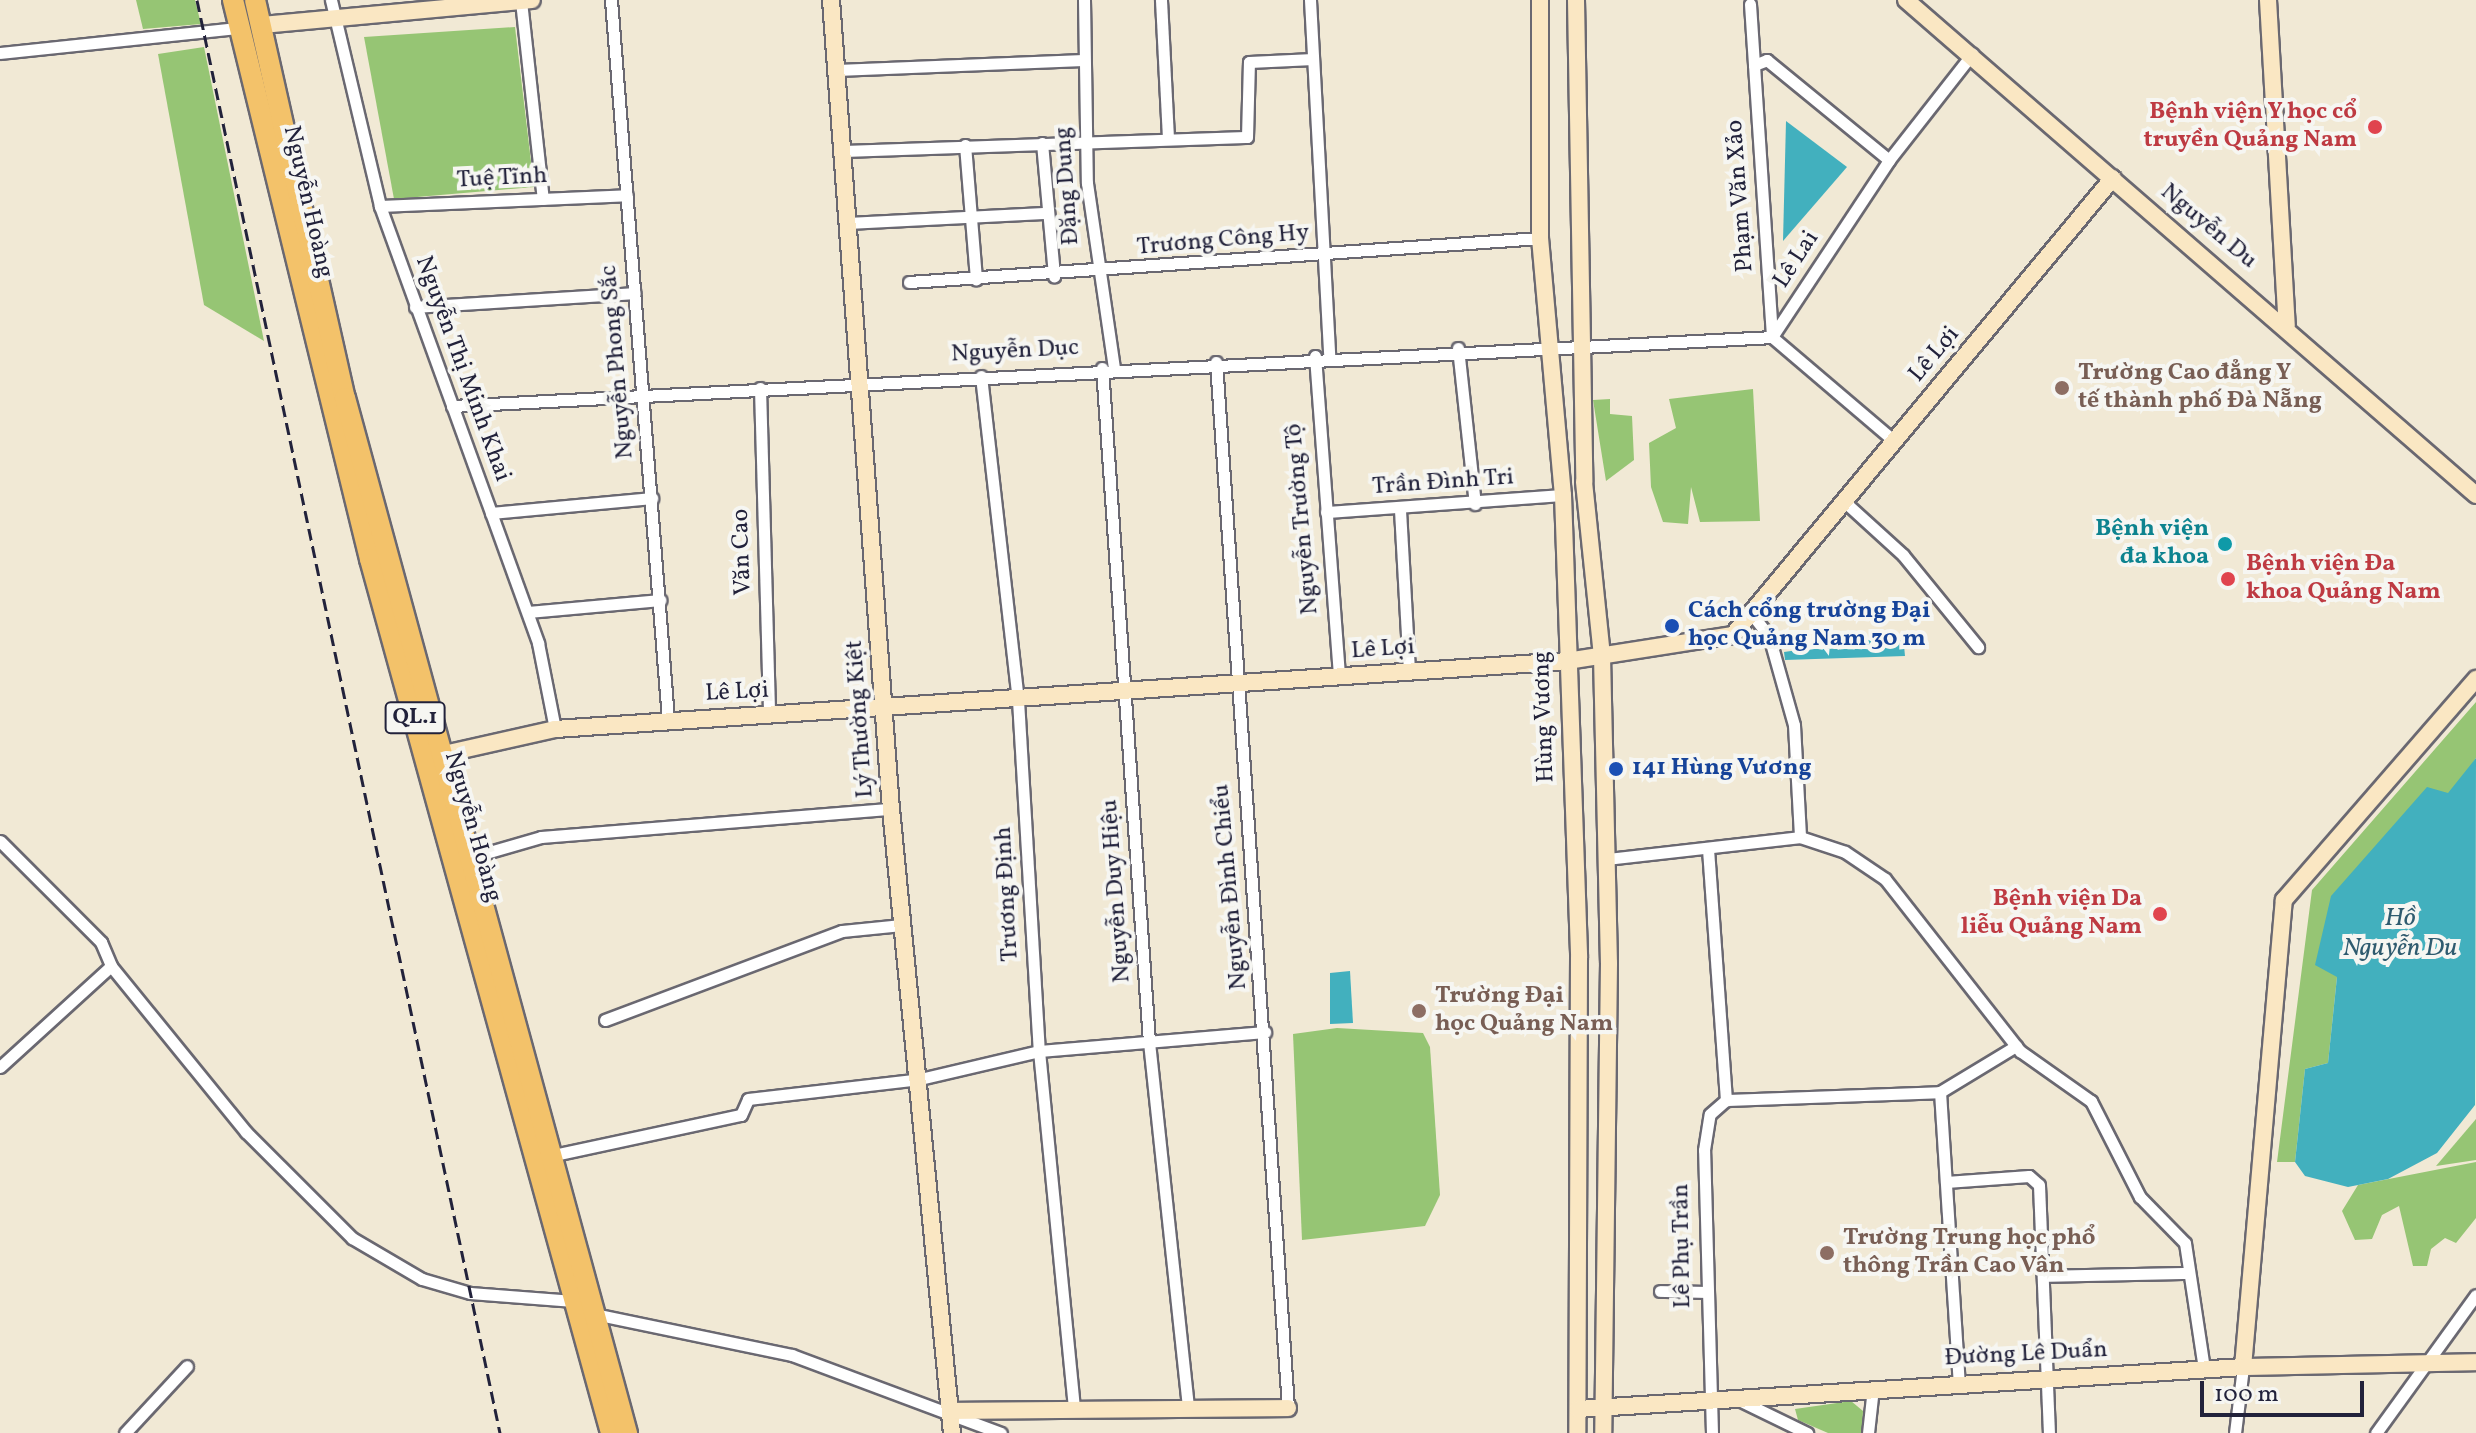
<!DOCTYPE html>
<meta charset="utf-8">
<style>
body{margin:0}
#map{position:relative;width:2476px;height:1433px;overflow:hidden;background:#f1e9d5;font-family:Vollkorn,serif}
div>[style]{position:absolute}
.green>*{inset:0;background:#96c574}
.water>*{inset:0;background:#42b0be}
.roads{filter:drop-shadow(2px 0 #6a6871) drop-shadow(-2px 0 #6a6871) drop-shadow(0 2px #6a6871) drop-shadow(0 -2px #6a6871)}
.street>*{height:11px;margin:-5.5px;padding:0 5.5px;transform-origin:5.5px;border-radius:5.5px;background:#fff}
.secondary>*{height:16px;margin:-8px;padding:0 8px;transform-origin:8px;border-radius:8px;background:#fae7c3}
.highway>*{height:20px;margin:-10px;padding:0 10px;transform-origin:10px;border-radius:10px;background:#f3c26a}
.rail>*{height:3px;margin-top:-1.5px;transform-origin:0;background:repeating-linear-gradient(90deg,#22223b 0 12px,transparent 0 18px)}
.dots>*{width:22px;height:22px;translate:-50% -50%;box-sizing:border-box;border:4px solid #f6f6f2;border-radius:50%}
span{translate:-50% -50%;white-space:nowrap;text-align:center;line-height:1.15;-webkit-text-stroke:8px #f6f6f2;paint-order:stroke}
.shield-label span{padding:2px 6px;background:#f6f6f2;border:2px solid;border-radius:6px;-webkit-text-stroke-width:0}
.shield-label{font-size:22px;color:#22223b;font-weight:700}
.health-label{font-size:24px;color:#be3a42;font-weight:700}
.right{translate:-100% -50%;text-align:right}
.left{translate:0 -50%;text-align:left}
.street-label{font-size:24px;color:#22223b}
.education-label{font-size:24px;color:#785e54;font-weight:700}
.culture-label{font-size:24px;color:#0d838f;font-weight:700}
.transit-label{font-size:24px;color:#164399;font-weight:700}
.water-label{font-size:26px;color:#2f5b6f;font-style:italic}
.scale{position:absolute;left:2200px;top:1381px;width:164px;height:36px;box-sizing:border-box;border:4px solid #22223b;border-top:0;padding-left:10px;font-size:24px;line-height:28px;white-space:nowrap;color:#22223b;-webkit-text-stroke:6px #f6f6f2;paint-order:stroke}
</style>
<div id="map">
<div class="green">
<i style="clip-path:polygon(136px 0,195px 0,201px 24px,143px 29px)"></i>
<i style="clip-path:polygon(515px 27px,534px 187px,394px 199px,364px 37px)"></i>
<i style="clip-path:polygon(204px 47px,264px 341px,204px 305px,158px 54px)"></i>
<i style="clip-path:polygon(1753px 389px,1760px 521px,1700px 522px,1691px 487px,1688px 524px,1663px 522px,1651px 487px,1649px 443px,1676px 428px,1669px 399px)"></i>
<i style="clip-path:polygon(1610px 399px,1610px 414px,1632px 416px,1634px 460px,1606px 481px,1593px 400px)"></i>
<i style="clip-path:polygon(2476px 702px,2476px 758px,2337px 977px,2328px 1063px,2305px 1069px,2295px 1162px,2277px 1162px,2312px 890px)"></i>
<i style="clip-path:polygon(1337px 1028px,1423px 1033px,1430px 1047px,1440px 1195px,1425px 1226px,1302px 1240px,1293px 1034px)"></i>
<i style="clip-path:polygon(2476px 1119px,2476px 1160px,2436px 1166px)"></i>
<i style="clip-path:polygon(2476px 1162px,2476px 1218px,2456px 1243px,2445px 1238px,2431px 1249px,2427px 1266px,2413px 1266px,2399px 1206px,2382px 1215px,2372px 1239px,2355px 1240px,2342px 1211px,2358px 1185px)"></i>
<i style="clip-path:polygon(1851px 1401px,1863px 1411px,1862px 1433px,1828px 1433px,1798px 1420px,1795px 1409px)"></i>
</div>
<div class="water">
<i style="clip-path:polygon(1786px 121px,1847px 167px,1783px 241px)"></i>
<i style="clip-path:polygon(1903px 635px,1905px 656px,1785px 660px,1784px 652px)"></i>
<i style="clip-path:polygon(2476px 758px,2475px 1105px,2437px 1153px,2388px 1179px,2348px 1187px,2305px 1176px,2295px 1162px,2305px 1069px,2328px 1063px,2337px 977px,2315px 965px,2331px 896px,2427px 787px,2448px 793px)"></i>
<i style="clip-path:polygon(1350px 971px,1353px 1023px,1330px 1024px,1330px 973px)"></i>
</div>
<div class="roads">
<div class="street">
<i style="left:331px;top:0;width:212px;rotate:76.6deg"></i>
<i style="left:380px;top:206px;width:465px;rotate:70.1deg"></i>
<i style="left:538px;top:643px;width:88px;rotate:78.8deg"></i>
<i style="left:611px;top:0;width:722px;rotate:85.47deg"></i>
<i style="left:1084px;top:0;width:183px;rotate:89.1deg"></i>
<i style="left:1087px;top:183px;width:187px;rotate:81.7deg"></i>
<i style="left:1161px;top:0;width:137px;rotate:87.1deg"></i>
<i style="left:1310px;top:0;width:357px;rotate:86.9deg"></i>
<i style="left:521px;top:1px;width:199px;rotate:83.7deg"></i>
<i style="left:1750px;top:4px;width:61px;rotate:86.2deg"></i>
<i style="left:0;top:53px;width:240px;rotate:-6deg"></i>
<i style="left:836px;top:70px;width:248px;rotate:-2.3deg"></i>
<i style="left:1042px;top:143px;width:134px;rotate:84.8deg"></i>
<i style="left:965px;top:145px;width:135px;rotate:85.3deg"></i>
<i style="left:842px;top:151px;width:405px;rotate:-2deg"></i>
<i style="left:1247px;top:137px;width:75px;rotate:-88.5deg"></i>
<i style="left:1249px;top:62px;width:64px;rotate:-2.7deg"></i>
<i style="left:1889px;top:160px;width:158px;rotate:-140.7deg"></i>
<i style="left:1767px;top:60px;width:14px;rotate:159deg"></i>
<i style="left:1754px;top:65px;width:273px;rotate:86.2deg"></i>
<i style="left:1772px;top:337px;width:160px;rotate:40.4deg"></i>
<i style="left:380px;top:206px;width:247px;rotate:-2.5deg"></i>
<i style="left:848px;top:223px;width:200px;rotate:-2.9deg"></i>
<i style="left:909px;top:282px;width:633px;rotate:-3.99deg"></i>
<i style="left:415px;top:307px;width:220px;rotate:-3.6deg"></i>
<i style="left:1458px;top:348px;width:157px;rotate:83.8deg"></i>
<i style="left:1315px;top:356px;width:322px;rotate:85.7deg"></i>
<i style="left:1216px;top:362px;width:1048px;rotate:86.06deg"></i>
<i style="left:1102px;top:368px;width:676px;rotate:86.01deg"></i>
<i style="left:1149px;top:1042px;width:369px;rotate:83.9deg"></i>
<i style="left:981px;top:376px;width:326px;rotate:83.5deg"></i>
<i style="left:1018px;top:700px;width:352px;rotate:86.6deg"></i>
<i style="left:1039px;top:1051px;width:361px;rotate:84.4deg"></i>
<i style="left:760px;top:388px;width:327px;rotate:88.4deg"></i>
<i style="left:452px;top:406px;width:1322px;rotate:-2.99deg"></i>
<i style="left:1772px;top:337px;width:212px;rotate:-56.5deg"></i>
<i style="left:1889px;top:160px;width:135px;rotate:-51.9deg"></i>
<i style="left:1847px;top:504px;width:76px;rotate:42.3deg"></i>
<i style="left:1903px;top:555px;width:119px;rotate:50.8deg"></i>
<i style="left:1400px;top:510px;width:162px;rotate:86.8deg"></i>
<i style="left:1326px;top:512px;width:238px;rotate:-4.1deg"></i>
<i style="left:491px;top:513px;width:162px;rotate:-5.3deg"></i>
<i style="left:528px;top:612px;width:133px;rotate:-5.2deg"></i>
<i style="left:1754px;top:617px;width:24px;rotate:52deg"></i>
<i style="left:1769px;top:636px;width:92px;rotate:74.3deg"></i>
<i style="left:1794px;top:725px;width:112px;rotate:86.9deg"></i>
<i style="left:1800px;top:837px;width:47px;rotate:18.4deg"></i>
<i style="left:1845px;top:852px;width:48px;rotate:34deg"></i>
<i style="left:1885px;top:879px;width:219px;rotate:51.9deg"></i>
<i style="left:2020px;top:1051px;width:87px;rotate:35.2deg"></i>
<i style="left:2091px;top:1101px;width:108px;rotate:63deg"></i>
<i style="left:2140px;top:1197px;width:64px;rotate:45.6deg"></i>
<i style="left:2185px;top:1243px;width:127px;rotate:81.4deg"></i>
<i style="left:0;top:841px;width:143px;rotate:45deg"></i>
<i style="left:101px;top:942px;width:26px;rotate:67deg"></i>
<i style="left:1708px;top:849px;width:252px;rotate:85.9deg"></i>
<i style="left:472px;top:857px;width:72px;rotate:-16.2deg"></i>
<i style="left:541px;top:837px;width:351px;rotate:-4.6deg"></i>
<i style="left:1607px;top:859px;width:194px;rotate:-6.5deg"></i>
<i style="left:605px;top:1020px;width:253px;rotate:-20.6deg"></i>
<i style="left:842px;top:931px;width:60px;rotate:-5.7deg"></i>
<i style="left:0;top:1067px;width:150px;rotate:-42.3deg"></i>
<i style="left:111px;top:966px;width:214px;rotate:50.9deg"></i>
<i style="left:246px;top:1132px;width:150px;rotate:45deg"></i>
<i style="left:352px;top:1238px;width:81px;rotate:30.4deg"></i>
<i style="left:422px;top:1279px;width:50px;rotate:16.3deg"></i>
<i style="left:470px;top:1293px;width:104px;rotate:4.4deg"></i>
<i style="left:1940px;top:1092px;width:291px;rotate:86.3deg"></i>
<i style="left:1726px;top:1100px;width:214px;rotate:-2.1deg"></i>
<i style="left:1940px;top:1092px;width:89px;rotate:-31.2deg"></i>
<i style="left:554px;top:1155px;width:191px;rotate:-12.1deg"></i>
<i style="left:741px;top:1115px;width:17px;rotate:-66deg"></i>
<i style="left:748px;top:1099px;width:173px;rotate:-6.6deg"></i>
<i style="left:920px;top:1079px;width:122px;rotate:-13.2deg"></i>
<i style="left:1039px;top:1051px;width:227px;rotate:-4.8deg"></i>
<i style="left:1946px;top:1182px;width:83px;rotate:-4.1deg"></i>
<i style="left:2029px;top:1176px;width:13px;rotate:42deg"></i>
<i style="left:2039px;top:1185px;width:248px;rotate:87.7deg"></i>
<i style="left:2043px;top:1276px;width:146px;rotate:-1.2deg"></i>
<i style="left:1660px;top:1291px;width:43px;rotate:1.3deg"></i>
<i style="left:599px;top:1315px;width:197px;rotate:11.7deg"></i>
<i style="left:792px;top:1355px;width:223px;rotate:20.5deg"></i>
<i style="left:1739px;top:1400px;width:76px;rotate:25.9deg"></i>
<i style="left:125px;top:1433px;width:91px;rotate:-47.2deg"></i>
<i style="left:1712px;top:1433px;width:283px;rotate:-91.6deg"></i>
<i style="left:1704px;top:1150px;width:36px;rotate:-81deg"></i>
<i style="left:1710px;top:1114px;width:21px;rotate:-41deg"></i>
<i style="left:1868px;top:1433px;width:45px;rotate:-83.7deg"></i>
<i style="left:2235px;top:1433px;width:66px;rotate:-83.1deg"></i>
<i style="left:2376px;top:1433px;width:170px;rotate:-54.1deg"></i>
</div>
<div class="secondary">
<i style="left:831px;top:0;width:811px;rotate:85.76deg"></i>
<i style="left:891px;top:809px;width:627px;rotate:84.42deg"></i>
<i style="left:1540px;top:0;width:238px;rotate:90deg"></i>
<i style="left:1540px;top:238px;width:258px;rotate:84.9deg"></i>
<i style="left:1563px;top:495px;width:463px;rotate:88deg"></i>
<i style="left:1579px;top:958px;width:475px;rotate:90.2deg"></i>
<i style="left:1576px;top:0;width:482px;rotate:89deg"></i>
<i style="left:1584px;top:482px;width:175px;rotate:84.1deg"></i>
<i style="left:1602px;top:656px;width:307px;rotate:88.7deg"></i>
<i style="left:1609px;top:963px;width:470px;rotate:90.7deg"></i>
<i style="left:1906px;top:0;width:755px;rotate:40.97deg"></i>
<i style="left:2268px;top:0;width:326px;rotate:86.7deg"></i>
<i style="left:262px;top:25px;width:271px;rotate:-5.3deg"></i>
<i style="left:444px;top:754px;width:114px;rotate:-12.7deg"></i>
<i style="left:555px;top:729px;width:1014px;rotate:-3.84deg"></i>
<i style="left:1567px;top:661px;width:168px;rotate:-8.9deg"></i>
<i style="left:1733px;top:635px;width:594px;rotate:-50.26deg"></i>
<i style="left:2243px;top:1367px;width:469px;rotate:-85deg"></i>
<i style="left:2284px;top:900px;width:293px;rotate:-49deg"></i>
<i style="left:1578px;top:1409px;width:666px;rotate:-3.61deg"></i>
<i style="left:2243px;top:1367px;width:233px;rotate:-1.2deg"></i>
<i style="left:951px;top:1411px;width:337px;rotate:-0.5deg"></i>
</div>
<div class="highway">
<i style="left:233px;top:0;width:576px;rotate:76.23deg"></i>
<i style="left:370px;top:559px;width:907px;rotate:74.58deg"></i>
<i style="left:255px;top:0;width:408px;rotate:77.3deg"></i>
<i style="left:345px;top:398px;width:1073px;rotate:74.76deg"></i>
</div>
</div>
<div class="rail">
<i style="left:197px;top:0;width:1465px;rotate:78.06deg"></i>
</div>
<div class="dots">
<i style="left:2375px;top:127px;background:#e0444e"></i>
<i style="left:2062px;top:388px;background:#8d6e63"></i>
<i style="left:2225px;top:544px;background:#0f9aa8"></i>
<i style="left:2228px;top:579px;background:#e0444e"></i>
<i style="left:1672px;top:626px;background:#1a4fb4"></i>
<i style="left:1616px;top:769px;background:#1a4fb4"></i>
<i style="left:2160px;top:914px;background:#e0444e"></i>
<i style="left:1419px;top:1011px;background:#8d6e63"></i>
<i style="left:1827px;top:1253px;background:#8d6e63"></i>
</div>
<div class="shield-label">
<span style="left:415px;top:718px">QL.1</span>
</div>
<div class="health-label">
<span class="right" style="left:2357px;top:127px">Bệnh viện Y học cổ<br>truyền Quảng Nam</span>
<span class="left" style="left:2246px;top:579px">Bệnh viện Đa<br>khoa Quảng Nam</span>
<span class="right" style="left:2142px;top:914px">Bệnh viện Da<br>liễu Quảng Nam</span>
</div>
<div class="street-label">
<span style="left:502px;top:179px;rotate:-3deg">Tuệ Tĩnh</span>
<span style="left:1068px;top:186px;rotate:-94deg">Đặng Dung</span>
<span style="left:1741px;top:196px;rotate:-94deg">Phạm Văn Xảo</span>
<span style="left:307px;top:202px;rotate:77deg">Nguyễn Hoàng</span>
<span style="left:2208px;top:227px;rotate:40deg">Nguyễn Du</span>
<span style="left:1223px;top:241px;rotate:-5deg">Trương Công Hy</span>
<span style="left:1797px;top:260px;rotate:-57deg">Lê Lai</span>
<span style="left:1015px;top:352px;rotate:-3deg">Nguyễn Dục</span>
<span style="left:1935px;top:355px;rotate:-50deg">Lê Lợi</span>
<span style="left:618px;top:362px;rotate:-95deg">Nguyễn Phong Sắc</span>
<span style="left:462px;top:369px;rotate:70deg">Nguyễn Thị Minh Khai</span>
<span style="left:1443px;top:483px;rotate:-4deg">Trần Đình Tri</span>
<span style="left:1303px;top:519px;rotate:-95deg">Nguyễn Trường Tộ</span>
<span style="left:743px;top:552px;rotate:-92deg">Văn Cao</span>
<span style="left:1383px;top:650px;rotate:-4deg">Lê Lợi</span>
<span style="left:737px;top:693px;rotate:-3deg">Lê Lợi</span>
<span style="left:1545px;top:717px;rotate:-92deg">Hùng Vương</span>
<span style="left:861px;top:719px;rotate:-94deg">Lý Thường Kiệt</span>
<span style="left:472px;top:827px;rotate:74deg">Nguyễn Hoàng</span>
<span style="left:1231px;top:887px;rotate:-95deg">Nguyễn Đình Chiểu</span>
<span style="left:1117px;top:891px;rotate:-94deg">Nguyễn Duy Hiệu</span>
<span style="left:1008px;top:894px;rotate:-93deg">Trương Định</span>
<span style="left:1683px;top:1246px;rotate:-91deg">Lê Phụ Trần</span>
<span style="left:2026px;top:1355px;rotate:-3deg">Đường Lê Duẩn</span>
</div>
<div class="education-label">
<span class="left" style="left:2078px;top:388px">Trường Cao đẳng Y<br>tế thành phố Đà Nẵng</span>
<span class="left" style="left:1435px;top:1011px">Trường Đại<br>học Quảng Nam</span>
<span class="left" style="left:1843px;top:1253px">Trường Trung học phổ<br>thông Trần Cao Vân</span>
</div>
<div class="culture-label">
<span class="right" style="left:2209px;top:544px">Bệnh viện<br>đa khoa</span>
</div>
<div class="transit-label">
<span class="left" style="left:1688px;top:626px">Cách cổng trường Đại<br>học Quảng Nam 30 m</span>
<span class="left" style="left:1632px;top:769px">141 Hùng Vương</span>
</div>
<div class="water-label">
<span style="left:2400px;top:934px">Hồ<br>Nguyễn Du</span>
</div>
<div class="scale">100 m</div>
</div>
